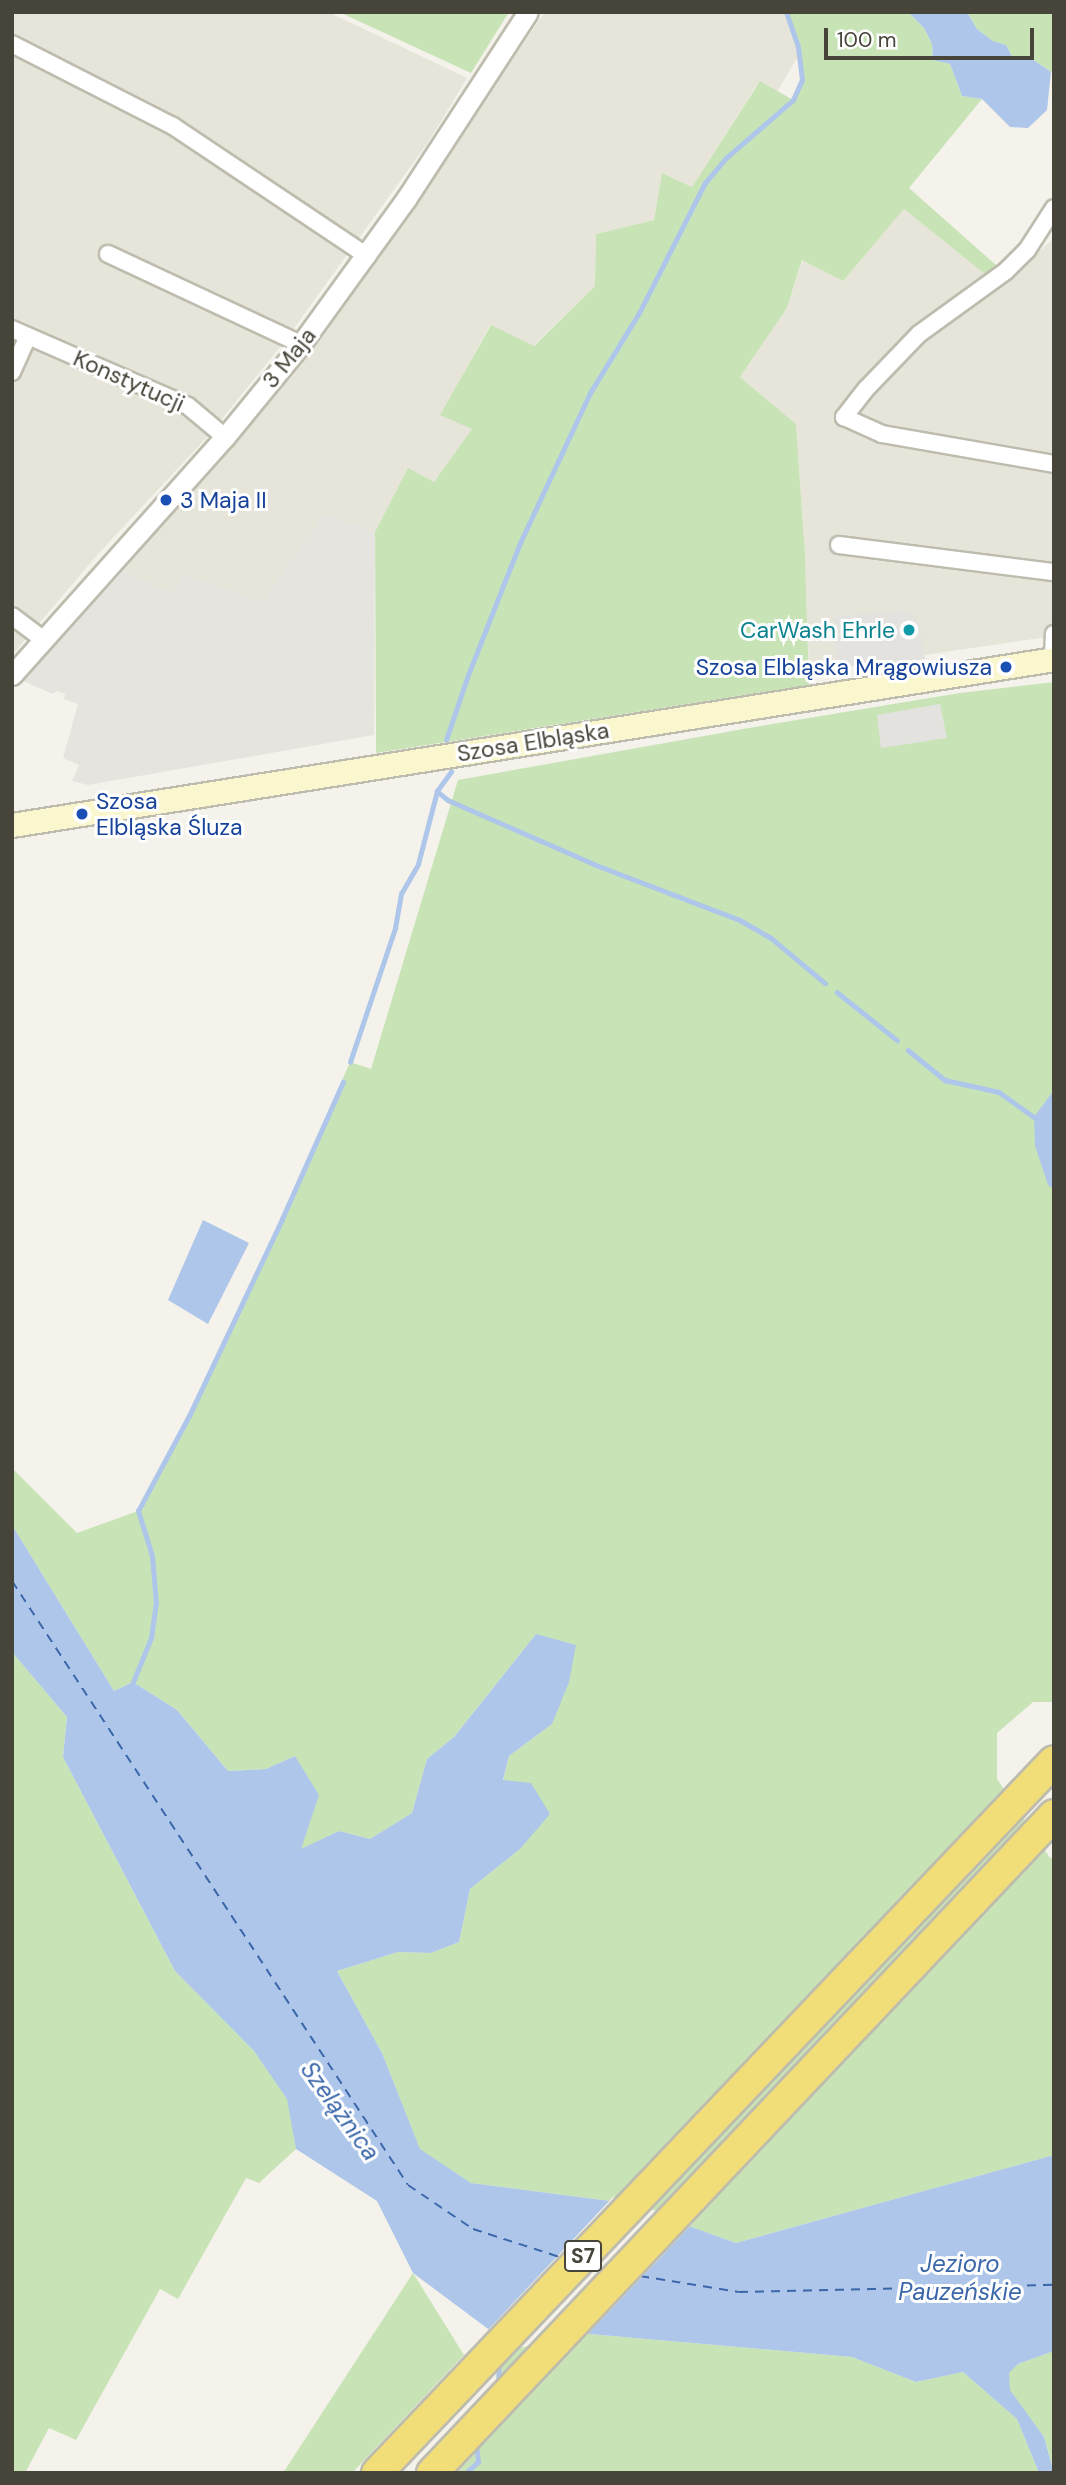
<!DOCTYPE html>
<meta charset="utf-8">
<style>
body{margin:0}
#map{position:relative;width:1066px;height:2485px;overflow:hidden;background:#f4f2ea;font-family:"DM Sans",sans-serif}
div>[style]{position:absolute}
.residential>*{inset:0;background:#e7e5d9}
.industrial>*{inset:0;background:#e6e4df}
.green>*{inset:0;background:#c8e4b7}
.parking>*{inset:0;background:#e3e2de}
.water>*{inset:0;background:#adc6ea}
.pier>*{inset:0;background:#f4f2ea}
.stream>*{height:4.5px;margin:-2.25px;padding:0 2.25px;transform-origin:2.25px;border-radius:2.25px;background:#adc6ea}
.ferry>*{height:2px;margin-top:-1px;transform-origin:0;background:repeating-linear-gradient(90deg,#3b67aa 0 9px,transparent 0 16px)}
.roads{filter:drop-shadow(2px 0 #bebcae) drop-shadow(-2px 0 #bebcae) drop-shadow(0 2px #bebcae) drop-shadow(0 -2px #bebcae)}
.minor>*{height:16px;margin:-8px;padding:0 8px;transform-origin:8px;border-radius:8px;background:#fff}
.tertiary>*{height:19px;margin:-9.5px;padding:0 9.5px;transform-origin:9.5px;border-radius:9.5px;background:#fff}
.secondary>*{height:23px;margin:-11.5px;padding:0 11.5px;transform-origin:11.5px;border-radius:11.5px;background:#faf7ce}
.motorway>*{height:30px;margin:-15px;padding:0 15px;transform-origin:15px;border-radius:15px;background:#f1de78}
.dots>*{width:19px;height:19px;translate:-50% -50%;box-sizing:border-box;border:4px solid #fff;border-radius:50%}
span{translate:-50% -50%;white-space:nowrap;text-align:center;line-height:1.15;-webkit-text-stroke:6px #fff;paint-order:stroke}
.shield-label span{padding:2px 5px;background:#fff;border:2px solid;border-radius:5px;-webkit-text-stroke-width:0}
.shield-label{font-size:21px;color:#474439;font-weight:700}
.street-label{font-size:23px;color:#474439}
.transit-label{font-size:23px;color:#164399}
.left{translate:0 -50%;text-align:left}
.right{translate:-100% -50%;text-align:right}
.culture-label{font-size:23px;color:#0d838f}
.water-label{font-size:24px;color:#3b67aa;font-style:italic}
.frame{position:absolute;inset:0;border:14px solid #474439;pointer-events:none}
.scale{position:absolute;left:824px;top:28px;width:210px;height:32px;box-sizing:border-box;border:4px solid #474439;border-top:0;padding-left:9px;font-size:21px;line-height:24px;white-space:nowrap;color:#474439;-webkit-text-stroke:5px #fff;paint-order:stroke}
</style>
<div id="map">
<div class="residential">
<i style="clip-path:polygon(12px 12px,328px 12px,467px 78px,429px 141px,284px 342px,208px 436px,99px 553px,12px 655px)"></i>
<i style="clip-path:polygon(545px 12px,794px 12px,803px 48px,774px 97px,756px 86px,692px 187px,662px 173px,654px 220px,596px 234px,595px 286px,533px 346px,490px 325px,441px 415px,473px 428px,434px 482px,408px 469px,375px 532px,325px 513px,262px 602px,183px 575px,174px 594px,123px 571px,324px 333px)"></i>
<i style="clip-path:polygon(904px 209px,1000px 286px,1054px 238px,1054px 636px,809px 672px,805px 554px,796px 424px,740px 377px,787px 308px,803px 259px,843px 281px)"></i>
</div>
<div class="industrial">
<i style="clip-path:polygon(325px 513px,375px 532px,374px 735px,88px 785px,72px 781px,79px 765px,63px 758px,78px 704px,64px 699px,65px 694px,57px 691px,53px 694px,23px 681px,123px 571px,174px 594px,182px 574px,262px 602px)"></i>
</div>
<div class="green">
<i style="clip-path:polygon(339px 12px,509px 12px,471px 73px)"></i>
<i style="clip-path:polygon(786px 12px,908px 12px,924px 28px,932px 44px,933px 59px,950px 64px,962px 96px,982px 99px,909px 188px,997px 266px,986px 275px,904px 209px,843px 281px,802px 260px,787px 308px,740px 377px,796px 424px,805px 554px,809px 685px,376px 753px,375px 532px,408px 468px,434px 482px,472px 429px,440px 415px,491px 325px,534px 346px,595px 286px,596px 234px,654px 220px,662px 173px,692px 187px,760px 81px,793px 100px,802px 80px,798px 47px)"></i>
<i style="clip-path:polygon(967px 12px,1054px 12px,1054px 70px,1051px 72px,1032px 59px,1014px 61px,1006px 45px,993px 41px,977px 29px)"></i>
<i style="clip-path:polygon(1054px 682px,1054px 1702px,1033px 1702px,997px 1733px,997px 1779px,1050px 1858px,1054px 1856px,1054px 2155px,736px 2243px,625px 2203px,471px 2183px,420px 2150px,382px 2053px,337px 1971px,398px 1952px,431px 1953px,459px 1942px,470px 1889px,520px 1849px,503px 1781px,509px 1756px,552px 1724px,536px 1634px,454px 1737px,427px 1759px,412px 1813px,370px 1839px,339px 1831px,300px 1850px,295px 1756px,266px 1769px,228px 1771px,177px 1710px,133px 1682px,114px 1691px,12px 1525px,12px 1468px,77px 1533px,138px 1511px,189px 1416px,282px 1219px,350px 1062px,371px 1069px,458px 780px,749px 728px,960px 693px)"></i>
<i style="clip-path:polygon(12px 1652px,67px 1717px,63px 1757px,175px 1971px,254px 2051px,288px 2099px,296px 2149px,259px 2183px,246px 2178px,178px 2299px,160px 2289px,76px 2440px,49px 2428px,25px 2473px,12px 2473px)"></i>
<i style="clip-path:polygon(413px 2273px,464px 2355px,352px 2473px,283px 2473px)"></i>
<i style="clip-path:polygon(578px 2333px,852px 2357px,916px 2382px,963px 2372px,1017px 2419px,1039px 2473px,457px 2473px,477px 2451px,476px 2438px,496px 2408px,501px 2338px)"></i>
<i style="clip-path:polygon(1054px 2351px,1054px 2471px,1044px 2437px,1009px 2390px,1009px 2372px,1018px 2364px)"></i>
</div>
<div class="parking">
<i style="clip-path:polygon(909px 610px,919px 623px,925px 659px,860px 669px,859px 665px,848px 667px,836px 657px,833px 617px)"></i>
<i style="clip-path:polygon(940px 704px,947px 738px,881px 748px,877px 715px)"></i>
</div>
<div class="water">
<i style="clip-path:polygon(908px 12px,967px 12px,977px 29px,993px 41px,1006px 45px,1014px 60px,1032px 59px,1051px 72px,1047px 110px,1028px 128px,1010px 127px,982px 99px,962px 96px,950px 64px,933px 60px,932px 44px,924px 28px)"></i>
<i style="clip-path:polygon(1054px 1090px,1054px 1189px,1048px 1185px,1035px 1146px,1034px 1117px)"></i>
<i style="clip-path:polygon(203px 1220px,249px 1243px,208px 1324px,168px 1300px)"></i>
<i style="clip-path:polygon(12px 1525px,114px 1691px,133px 1682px,177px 1710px,228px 1771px,266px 1769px,295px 1756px,319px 1795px,301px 1849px,339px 1831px,370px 1839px,412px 1813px,427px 1759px,454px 1737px,536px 1634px,576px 1645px,569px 1682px,552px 1724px,509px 1756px,503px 1780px,531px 1783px,550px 1814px,520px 1849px,470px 1889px,459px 1942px,431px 1953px,398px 1952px,337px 1971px,382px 2053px,420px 2149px,471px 2183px,625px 2203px,736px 2243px,1054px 2155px,1054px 2351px,1018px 2364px,1009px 2373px,1010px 2390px,1044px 2437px,1054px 2473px,1039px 2473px,1017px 2419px,963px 2372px,916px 2382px,852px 2357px,578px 2333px,511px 2346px,413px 2273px,377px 2201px,296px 2149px,287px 2099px,254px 2051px,175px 1971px,63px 1757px,67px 1717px,12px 1652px)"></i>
</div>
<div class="pier">
<i style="clip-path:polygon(613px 2197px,693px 2223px,585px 2337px,511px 2349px,486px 2332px)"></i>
</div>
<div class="stream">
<i style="left:446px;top:740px;width:69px;rotate:-71.3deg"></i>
<i style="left:468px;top:675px;width:142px;rotate:-68.5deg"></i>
<i style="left:520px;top:543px;width:166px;rotate:-65deg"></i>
<i style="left:590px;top:393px;width:94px;rotate:-58.5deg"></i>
<i style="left:639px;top:313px;width:146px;rotate:-63.1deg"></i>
<i style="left:705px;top:183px;width:33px;rotate:-50deg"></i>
<i style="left:726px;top:158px;width:89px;rotate:-40.9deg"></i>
<i style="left:793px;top:100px;width:22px;rotate:-66deg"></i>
<i style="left:802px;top:80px;width:33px;rotate:-97deg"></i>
<i style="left:798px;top:47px;width:37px;rotate:-109deg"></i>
<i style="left:437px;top:791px;width:14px;rotate:39deg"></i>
<i style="left:448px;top:800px;width:162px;rotate:23.7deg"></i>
<i style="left:596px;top:865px;width:154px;rotate:20.9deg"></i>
<i style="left:740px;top:920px;width:34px;rotate:30deg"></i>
<i style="left:770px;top:937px;width:72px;rotate:39.9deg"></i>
<i style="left:837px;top:992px;width:77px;rotate:38.7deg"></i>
<i style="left:908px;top:1050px;width:48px;rotate:39deg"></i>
<i style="left:945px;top:1080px;width:55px;rotate:12.5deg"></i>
<i style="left:999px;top:1092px;width:43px;rotate:35.5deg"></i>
<i style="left:350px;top:1062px;width:141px;rotate:-71.4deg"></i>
<i style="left:395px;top:928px;width:35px;rotate:-80deg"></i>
<i style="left:401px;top:894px;width:34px;rotate:-60deg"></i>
<i style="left:418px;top:864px;width:75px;rotate:-75.4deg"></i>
<i style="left:437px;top:791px;width:24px;rotate:-54deg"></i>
<i style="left:133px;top:1682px;width:48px;rotate:-67.8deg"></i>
<i style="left:151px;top:1638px;width:34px;rotate:-82deg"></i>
<i style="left:156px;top:1604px;width:48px;rotate:-94.8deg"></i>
<i style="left:152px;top:1556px;width:47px;rotate:-107.3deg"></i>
<i style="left:138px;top:1511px;width:108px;rotate:-61.8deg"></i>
<i style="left:189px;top:1416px;width:218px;rotate:-64.7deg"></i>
<i style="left:282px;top:1219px;width:150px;rotate:-66deg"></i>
<i style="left:498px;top:2386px;width:23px;rotate:-88deg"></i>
<i style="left:466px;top:2473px;width:16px;rotate:-43deg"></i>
<i style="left:478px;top:2462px;width:18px;rotate:-96deg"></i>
</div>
<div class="ferry">
<i style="left:12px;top:1581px;width:722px;rotate:56.75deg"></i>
<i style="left:408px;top:2185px;width:78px;rotate:34.1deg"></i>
<i style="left:473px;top:2229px;width:95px;rotate:17.9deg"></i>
<i style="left:592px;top:2266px;width:15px;rotate:11deg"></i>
<i style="left:640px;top:2276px;width:100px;rotate:9.2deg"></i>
<i style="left:739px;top:2292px;width:315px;rotate:-1.3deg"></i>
</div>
<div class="roads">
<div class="minor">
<i style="left:12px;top:44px;width:181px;rotate:27deg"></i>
<i style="left:173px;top:126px;width:234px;rotate:33.8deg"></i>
<i style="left:1054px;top:208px;width:50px;rotate:122.7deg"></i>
<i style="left:1027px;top:250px;width:30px;rotate:135deg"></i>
<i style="left:1006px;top:271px;width:107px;rotate:144.1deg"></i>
<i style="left:919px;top:334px;width:76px;rotate:133.9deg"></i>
<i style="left:866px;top:389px;width:36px;rotate:128deg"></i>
<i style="left:844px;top:417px;width:42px;rotate:24.1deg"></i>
<i style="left:882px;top:434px;width:175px;rotate:9.9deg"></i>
<i style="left:108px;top:254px;width:213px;rotate:25deg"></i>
<i style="left:12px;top:329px;width:192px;rotate:23.6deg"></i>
<i style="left:188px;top:406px;width:48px;rotate:40deg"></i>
<i style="left:12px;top:372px;width:39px;rotate:-66deg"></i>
<i style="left:839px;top:545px;width:217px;rotate:7.2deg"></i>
<i style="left:12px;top:616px;width:39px;rotate:37deg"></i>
<i style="left:1053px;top:659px;width:25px;rotate:-88deg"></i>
</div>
<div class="tertiary">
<i style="left:12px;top:675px;width:319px;rotate:-48.2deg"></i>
<i style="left:225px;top:437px;width:120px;rotate:-50.7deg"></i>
<i style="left:301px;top:344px;width:179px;rotate:-54.1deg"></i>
<i style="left:406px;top:199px;width:223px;rotate:-56.9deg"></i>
</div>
<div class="secondary">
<i style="left:12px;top:825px;width:1055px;rotate:-9.05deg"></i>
</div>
<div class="motorway">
<i style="left:377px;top:2473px;width:982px;rotate:-46.44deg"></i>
<i style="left:432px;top:2473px;width:905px;rotate:-46.61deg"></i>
</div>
</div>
<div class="dots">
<i style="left:166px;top:500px;background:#1a4fb4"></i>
<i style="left:909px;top:630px;background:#0f9aa8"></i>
<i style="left:1006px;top:667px;background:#1a4fb4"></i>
<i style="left:82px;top:814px;background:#1a4fb4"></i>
</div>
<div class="shield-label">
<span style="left:583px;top:2256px">S7</span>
</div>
<div class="street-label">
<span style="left:289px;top:358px;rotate:-51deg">3 Maja</span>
<span style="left:129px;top:381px;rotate:24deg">Konstytucji</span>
<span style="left:533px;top:742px;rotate:-9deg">Szosa Elbląska</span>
</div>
<div class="transit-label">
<span class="left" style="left:180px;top:500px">3 Maja II</span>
<span class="right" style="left:992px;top:667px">Szosa Elbląska Mrągowiusza</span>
<span class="left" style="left:96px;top:814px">Szosa<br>Elbląska Śluza</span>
</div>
<div class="culture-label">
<span class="right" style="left:895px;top:630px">CarWash Ehrle</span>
</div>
<div class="water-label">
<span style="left:340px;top:2111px;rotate:54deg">Szelążnica</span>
<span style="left:960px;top:2278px">Jezioro<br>Pauzeńskie</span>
</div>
<div class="frame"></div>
<div class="scale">100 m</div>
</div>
